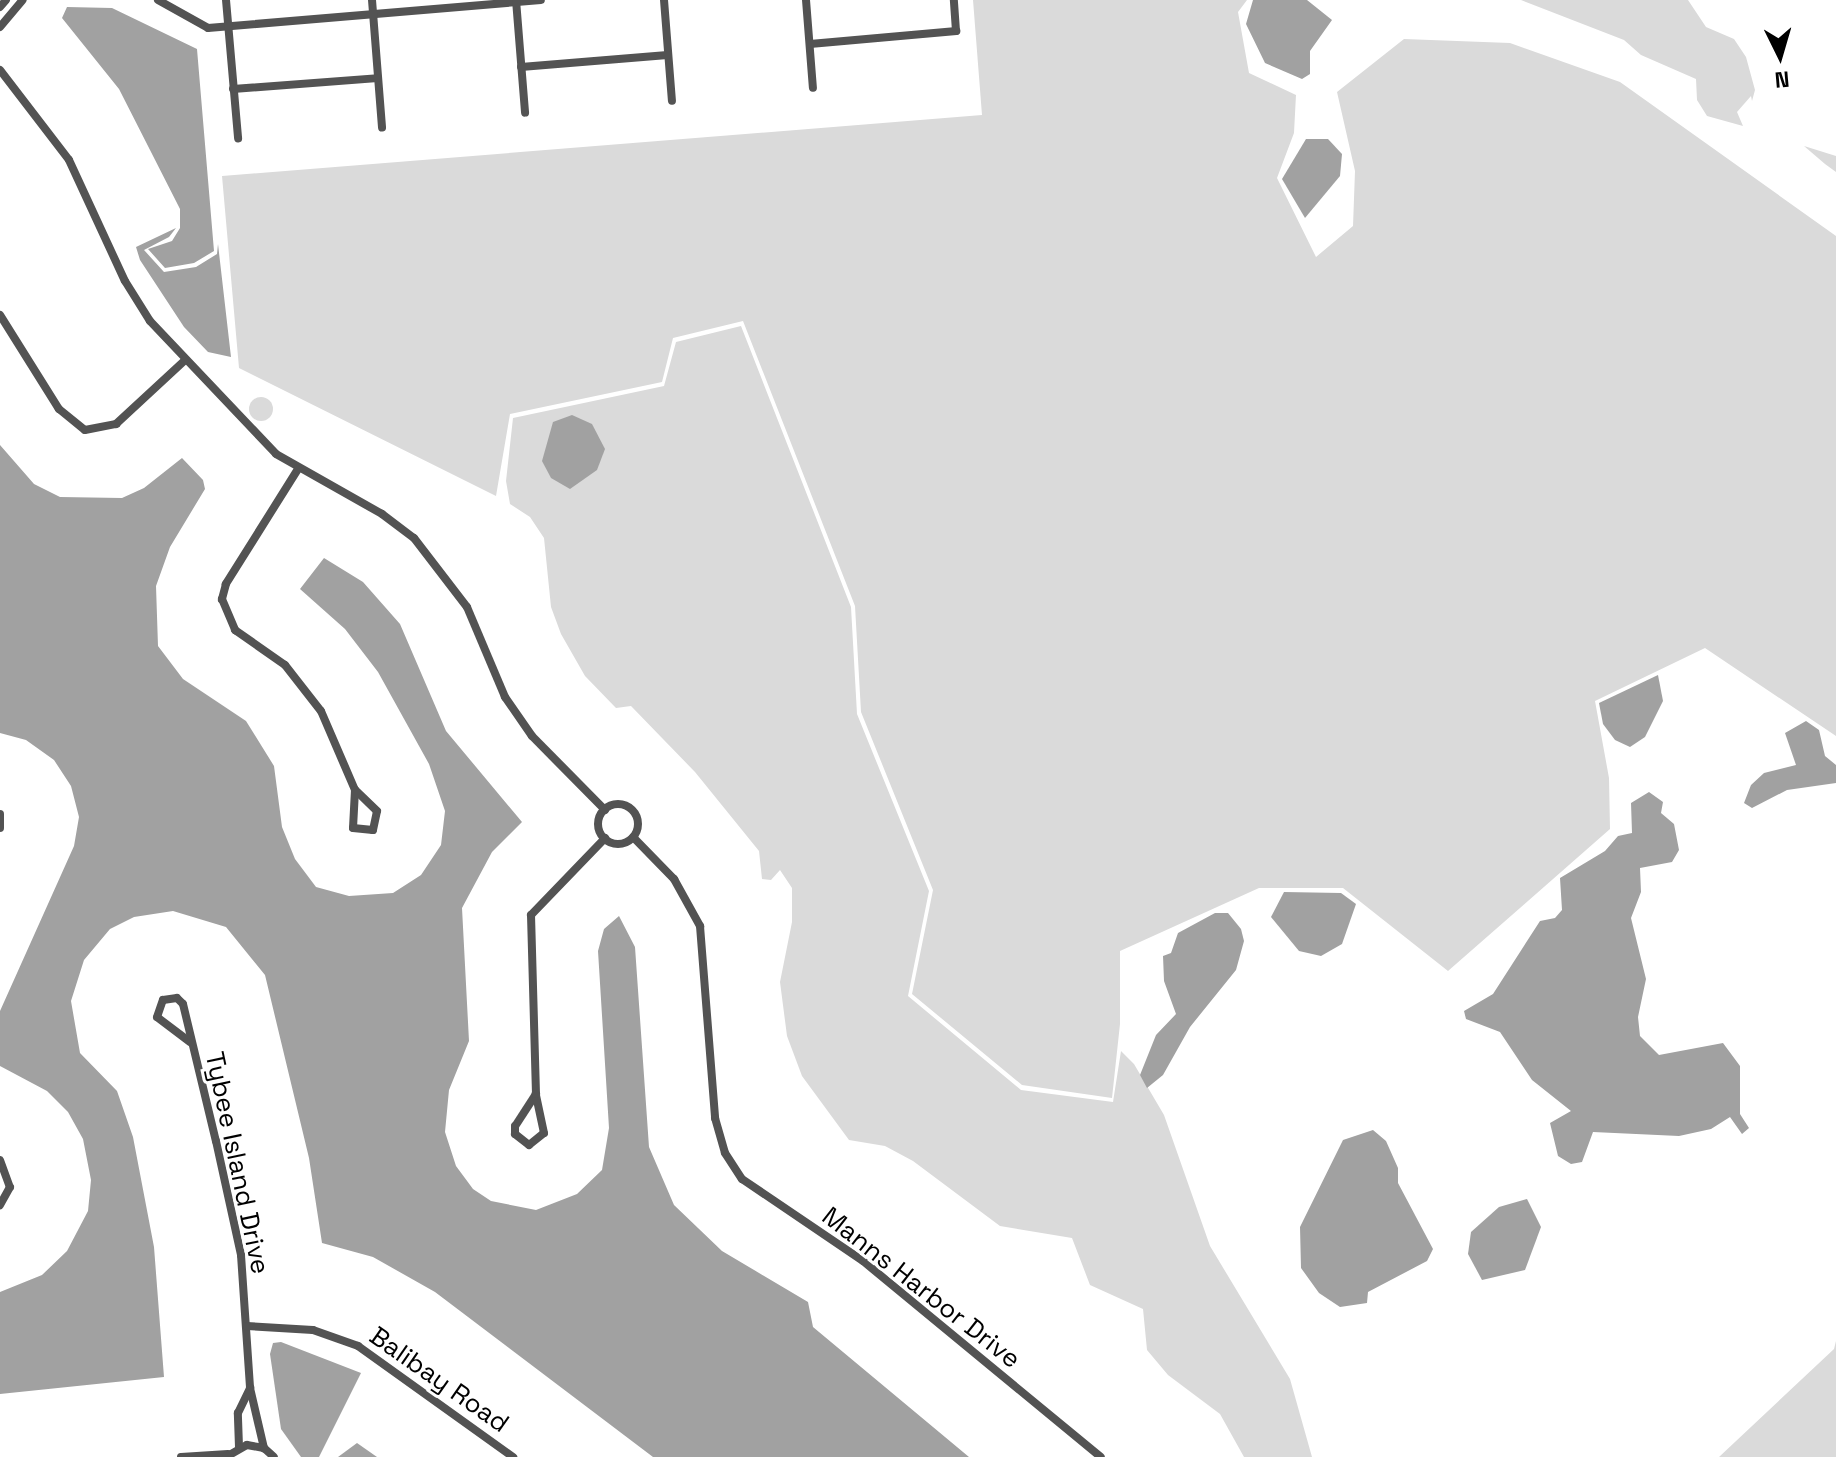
<!DOCTYPE html>
<style>
body{margin:0}
#map{position:relative;width:1836px;height:1457px;overflow:hidden;background:#fff;font-family:"Space Grotesk",sans-serif}
div>[style]{position:absolute}
.green>*{inset:0;background:#dadada}
.round{border-radius:50%}
.water>*{inset:0;background:#a1a1a1}
.street>*{height:8px;margin:-4px;padding:0 4px;transform-origin:4px;border-radius:4px;background:#535353}
.street>.ring{margin:-4px;padding:0;box-sizing:content-box;background:none;border:8px solid #535353;border-radius:50%}
span{translate:-50% -50%;white-space:nowrap;text-align:center;line-height:1.15;-webkit-text-stroke:6px #fff;paint-order:stroke}
.street-label{font-size:26px;color:#000}
.north{position:absolute;left:1740px;top:16px;width:80px;height:80px;-webkit-text-stroke:6px #fff;paint-order:stroke;rotate:175deg;font-size:22px;font-weight:700;line-height:32px;text-align:center;color:#000}
.north::after{content:'';display:block;margin:auto;width:28px;height:36px;background:#000;clip-path:polygon(50% 0,100% 100%,50% 72%,0 100%)}
</style>
<div id="map">
<div class="green">
<i style="clip-path:polygon(973px 0,1247px 0,1238px 12px,1249px 73px,1296px 95px,1294px 133px,1277px 178px,1316px 257px,1353px 226px,1355px 171px,1337px 92px,1404px 39px,1510px 43px,1620px 82px,1836px 236px,1836px 736px,1705px 648px,1595px 701px,1609px 778px,1610px 829px,1448px 971px,1343px 888px,1259px 888px,1120px 951px,1120px 1024px,1112px 1098px,1022px 1085px,912px 994px,933px 890px,861px 712px,855px 606px,743px 321px,673px 338px,662px 382px,510px 414px,496px 496px,239px 368px,222px 176px,982px 115px)"></i>
<i style="clip-path:polygon(1521px 0,1688px 0,1706px 27px,1734px 39px,1746px 57px,1755px 90px,1752px 101px,1751px 96px,1737px 112px,1743px 126px,1707px 116px,1697px 100px,1696px 79px,1641px 55px,1624px 40px)"></i>
<i style="clip-path:polygon(1804px 146px,1836px 156px,1836px 172px,1825px 164px)"></i>
<i style="clip-path:polygon(741px 326px,851px 607px,857px 714px,929px 891px,908px 996px,1021px 1090px,1113px 1102px,1121px 1051px,1134px 1064px,1164px 1115px,1210px 1246px,1290px 1379px,1312px 1457px,1244px 1457px,1220px 1414px,1168px 1375px,1147px 1350px,1143px 1309px,1090px 1285px,1072px 1238px,1000px 1226px,913px 1161px,885px 1146px,849px 1140px,802px 1076px,787px 1036px,780px 982px,792px 922px,792px 888px,780px 870px,771px 880px,762px 879px,759px 851px,695px 772px,631px 706px,616px 708px,585px 676px,561px 634px,551px 607px,544px 538px,530px 517px,510px 504px,506px 481px,513px 418px,664px 386px,676px 342px)"></i>
<i class="round" style="left:249px;top:397px;width:24px;height:24px"></i>
<i style="clip-path:polygon(1836px 1341px,1836px 1457px,1719px 1457px,1834px 1349px)"></i>
</div>
<div class="water">
<i style="clip-path:polygon(1253px 0,1307px 0,1332px 20px,1310px 51px,1310px 74px,1302px 79px,1265px 63px,1246px 24px)"></i>
<i style="clip-path:polygon(67px 7px,112px 8px,197px 49px,214px 251px,194px 263px,165px 268px,148px 249px,172px 241px,180px 228px,180px 209px,119px 89px,62px 18px)"></i>
<i style="clip-path:polygon(1306px 139px,1328px 139px,1342px 154px,1340px 176px,1305px 218px,1282px 179px)"></i>
<i style="clip-path:polygon(176px 228px,169px 237px,144px 250px,164px 272px,196px 267px,217px 254px,218px 244px,231px 357px,208px 352px,184px 327px,140px 260px,136px 247px)"></i>
<i style="clip-path:polygon(572px 415px,592px 424px,605px 449px,597px 470px,570px 489px,551px 478px,542px 461px,553px 422px)"></i>
<i style="clip-path:polygon(0 445px,34px 484px,60px 497px,122px 498px,144px 488px,182px 458px,203px 480px,205px 489px,170px 547px,156px 586px,158px 646px,183px 679px,246px 721px,274px 766px,282px 827px,295px 859px,316px 887px,349px 896px,393px 893px,421px 875px,441px 845px,445px 811px,429px 764px,378px 672px,345px 629px,300px 589px,324px 558px,363px 582px,400px 624px,446px 731px,522px 822px,492px 852px,462px 908px,469px 1041px,449px 1090px,445px 1132px,456px 1166px,473px 1189px,491px 1201px,536px 1210px,577px 1194px,602px 1170px,609px 1128px,598px 951px,604px 929px,619px 916px,635px 947px,649px 1147px,674px 1205px,722px 1251px,808px 1302px,813px 1327px,969px 1457px,653px 1457px,435px 1292px,373px 1257px,322px 1243px,309px 1158px,265px 975px,226px 927px,173px 911px,134px 917px,110px 929px,84px 960px,71px 1001px,80px 1053px,117px 1091px,133px 1137px,154px 1247px,164px 1377px,0 1394px,0 1292px,42px 1275px,67px 1251px,88px 1211px,91px 1180px,83px 1139px,68px 1112px,47px 1091px,0 1066px,0 1011px,74px 846px,79px 817px,71px 786px,54px 760px,26px 740px,0 733px)"></i>
<i style="clip-path:polygon(1658px 675px,1663px 701px,1645px 737px,1630px 747px,1615px 740px,1603px 724px,1599px 703px)"></i>
<i style="clip-path:polygon(1806px 721px,1819px 730px,1825px 756px,1836px 765px,1836px 783px,1787px 790px,1752px 808px,1744px 803px,1751px 785px,1764px 773px,1796px 765px,1785px 733px)"></i>
<i style="clip-path:polygon(1649px 792px,1663px 802px,1661px 813px,1674px 824px,1679px 850px,1672px 862px,1640px 868px,1641px 892px,1631px 918px,1646px 979px,1638px 1017px,1640px 1036px,1659px 1055px,1723px 1043px,1740px 1066px,1740px 1114px,1749px 1128px,1742px 1134px,1730px 1117px,1711px 1129px,1679px 1136px,1593px 1132px,1582px 1162px,1571px 1164px,1558px 1156px,1550px 1123px,1571px 1111px,1532px 1080px,1500px 1032px,1466px 1019px,1464px 1011px,1493px 994px,1540px 921px,1555px 918px,1562px 910px,1560px 878px,1605px 851px,1618px 836px,1632px 833px,1631px 803px)"></i>
<i style="clip-path:polygon(1284px 892px,1341px 893px,1356px 904px,1342px 944px,1321px 956px,1299px 951px,1271px 917px)"></i>
<i style="clip-path:polygon(1215px 913px,1228px 913px,1241px 929px,1244px 941px,1236px 970px,1190px 1027px,1163px 1075px,1147px 1088px,1140px 1075px,1156px 1035px,1176px 1014px,1164px 981px,1163px 956px,1171px 953px,1178px 933px)"></i>
<i style="clip-path:polygon(1373px 1130px,1386px 1141px,1398px 1168px,1398px 1183px,1433px 1249px,1427px 1261px,1368px 1292px,1367px 1303px,1340px 1307px,1319px 1293px,1301px 1268px,1300px 1227px,1343px 1140px)"></i>
<i style="clip-path:polygon(1527px 1199px,1541px 1227px,1525px 1270px,1482px 1280px,1468px 1254px,1471px 1232px,1499px 1207px)"></i>
<i style="clip-path:polygon(281px 1342px,361px 1373px,319px 1457px,301px 1457px,281px 1429px,270px 1354px,273px 1343px)"></i>
<i style="clip-path:polygon(357px 1443px,377px 1457px,338px 1457px)"></i>
</div>
<div class="street">
<i style="left:158px;top:0;width:57px;rotate:29.2deg"></i>
<i style="left:208px;top:28px;width:334px;rotate:-4.8deg"></i>
<i style="left:226px;top:0;width:139px;rotate:85deg"></i>
<i style="left:372px;top:0;width:128px;rotate:85.5deg"></i>
<i style="left:516px;top:0;width:113px;rotate:85.4deg"></i>
<i style="left:664px;top:0;width:101px;rotate:85.5deg"></i>
<i style="left:806px;top:0;width:88px;rotate:85.5deg"></i>
<i style="left:0;top:7px;width:9px;rotate:-49deg"></i>
<i style="left:0;top:27px;width:35px;rotate:-50deg"></i>
<i style="left:810px;top:44px;width:147px;rotate:-5.1deg"></i>
<i style="left:956px;top:31px;width:31px;rotate:-94deg"></i>
<i style="left:521px;top:67px;width:147px;rotate:-4.7deg"></i>
<i style="left:0;top:70px;width:113px;rotate:52.5deg"></i>
<i style="left:69px;top:160px;width:133px;rotate:65.2deg"></i>
<i style="left:125px;top:281px;width:47px;rotate:58deg"></i>
<i style="left:150px;top:321px;width:183px;rotate:46.5deg"></i>
<i style="left:276px;top:454px;width:122px;rotate:29.5deg"></i>
<i style="left:382px;top:514px;width:40px;rotate:37deg"></i>
<i style="left:414px;top:538px;width:87px;rotate:52.5deg"></i>
<i style="left:467px;top:607px;width:98px;rotate:67.1deg"></i>
<i style="left:505px;top:697px;width:47px;rotate:55.3deg"></i>
<i style="left:532px;top:736px;width:104px;rotate:45.4deg"></i>
<i style="left:233px;top:89px;width:145px;rotate:-4.3deg"></i>
<i style="left:0;top:315px;width:111px;rotate:57.9deg"></i>
<i style="left:59px;top:409px;width:33px;rotate:39deg"></i>
<i style="left:85px;top:430px;width:32px;rotate:-11deg"></i>
<i style="left:116px;top:424px;width:93px;rotate:-42.8deg"></i>
<i style="left:298px;top:469px;width:136px;rotate:122.1deg"></i>
<i style="left:226px;top:584px;width:16px;rotate:105deg"></i>
<i style="left:222px;top:599px;width:34px;rotate:67deg"></i>
<i style="left:235px;top:630px;width:61px;rotate:35deg"></i>
<i style="left:285px;top:665px;width:58px;rotate:52deg"></i>
<i style="left:321px;top:711px;width:86px;rotate:66.7deg"></i>
<i style="left:355px;top:790px;width:38px;rotate:93deg"></i>
<i style="left:353px;top:828px;width:20px;rotate:6deg"></i>
<i style="left:373px;top:830px;width:19px;rotate:-78deg"></i>
<i style="left:377px;top:811px;width:30px;rotate:-136deg"></i>
<i class="ring" style="left:598px;top:804px;width:32px;height:32px"></i>
<i style="left:0;top:814px;width:14px;rotate:90deg"></i>
<i style="left:633px;top:837px;width:59px;rotate:45.7deg"></i>
<i style="left:674px;top:879px;width:54px;rotate:61deg"></i>
<i style="left:700px;top:926px;width:193px;rotate:85.5deg"></i>
<i style="left:715px;top:1118px;width:36px;rotate:74deg"></i>
<i style="left:725px;top:1153px;width:31px;rotate:57deg"></i>
<i style="left:742px;top:1179px;width:146px;rotate:34.1deg"></i>
<i style="left:863px;top:1261px;width:308px;rotate:39.5deg"></i>
<i style="left:190px;top:1042px;width:41px;rotate:-142.9deg"></i>
<i style="left:157px;top:1017px;width:18px;rotate:-71deg"></i>
<i style="left:163px;top:1000px;width:14px;rotate:-8deg"></i>
<i style="left:177px;top:998px;width:8px;rotate:45deg"></i>
<i style="left:183px;top:1004px;width:141px;rotate:76.5deg"></i>
<i style="left:216px;top:1141px;width:117px;rotate:77.6deg"></i>
<i style="left:241px;top:1255px;width:133px;rotate:86.1deg"></i>
<i style="left:250px;top:1388px;width:62px;rotate:76.9deg"></i>
<i style="left:536px;top:1094px;width:38px;rotate:123deg"></i>
<i style="left:515px;top:1126px;width:8px;rotate:90deg"></i>
<i style="left:515px;top:1134px;width:18px;rotate:38deg"></i>
<i style="left:529px;top:1145px;width:19px;rotate:-39deg"></i>
<i style="left:544px;top:1133px;width:40px;rotate:-102deg"></i>
<i style="left:536px;top:1094px;width:179px;rotate:-91.6deg"></i>
<i style="left:531px;top:915px;width:107px;rotate:-46.1deg"></i>
<i style="left:0;top:1160px;width:29px;rotate:70deg"></i>
<i style="left:10px;top:1187px;width:21px;rotate:119deg"></i>
<i style="left:247px;top:1326px;width:66px;rotate:3.5deg"></i>
<i style="left:313px;top:1330px;width:48px;rotate:19.6deg"></i>
<i style="left:358px;top:1346px;width:191px;rotate:35.6deg"></i>
<i style="left:239px;top:1447px;width:34px;rotate:-92deg"></i>
<i style="left:238px;top:1413px;width:28px;rotate:-64deg"></i>
<i style="left:181px;top:1457px;width:47px;rotate:-3.7deg"></i>
<i style="left:226px;top:1457px;width:24px;rotate:-30deg"></i>
<i style="left:247px;top:1445px;width:17px;rotate:10deg"></i>
<i style="left:264px;top:1448px;width:13px;rotate:42deg"></i>
</div>
<div class="street-label">
<span style="left:237px;top:1163px;rotate:78deg">Tybee Island Drive</span>
<span style="left:921px;top:1288px;rotate:38deg">Manns Harbor Drive</span>
<span style="left:439px;top:1380px;rotate:35deg">Balibay Road</span>
</div>
<div class="north">N</div>
</div>
